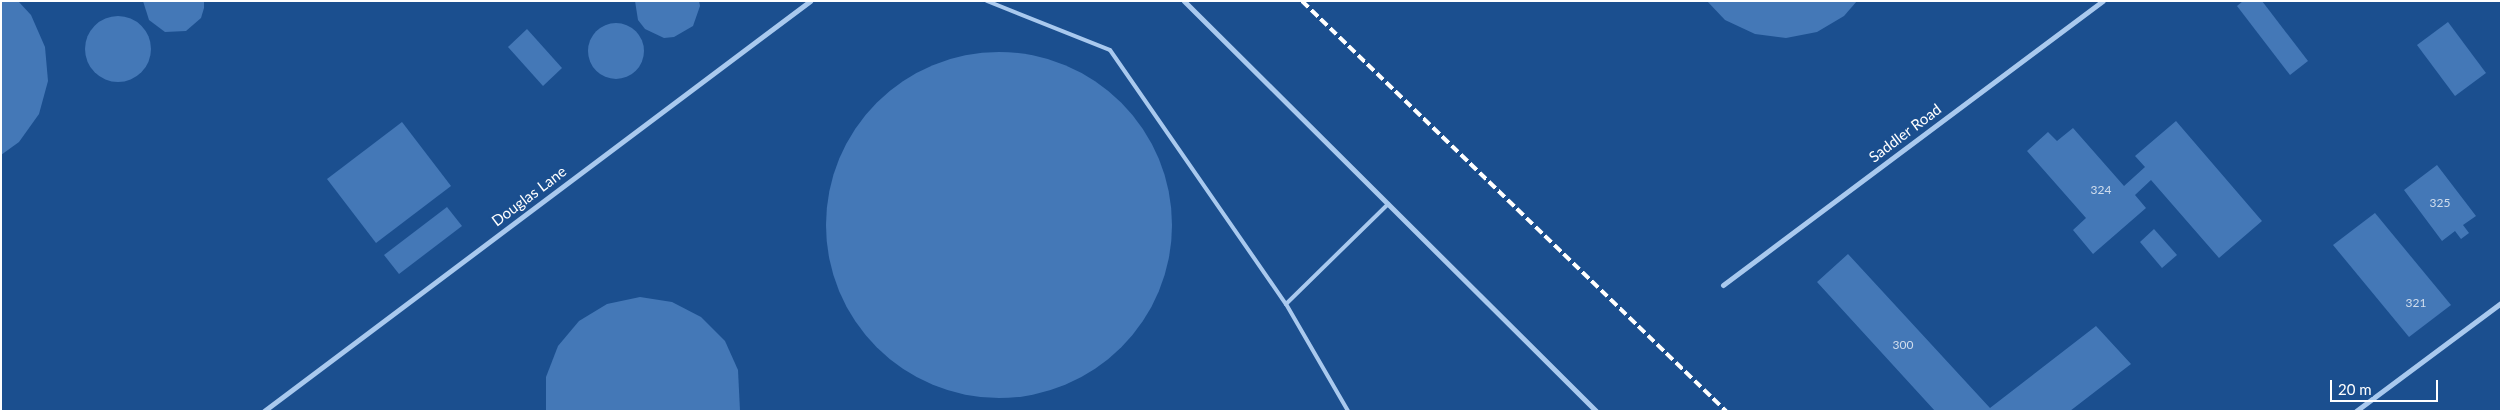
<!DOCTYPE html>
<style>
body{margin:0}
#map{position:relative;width:2502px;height:412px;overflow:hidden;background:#1b4f8f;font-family:Lato,sans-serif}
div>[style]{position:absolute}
.building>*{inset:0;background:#4478b7}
.round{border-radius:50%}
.service>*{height:4px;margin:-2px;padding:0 2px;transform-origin:2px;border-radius:2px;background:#a9c9ee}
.minor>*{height:5px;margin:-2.5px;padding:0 2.5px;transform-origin:2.5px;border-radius:2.5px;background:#a9c9ee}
.rail>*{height:4px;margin-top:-2px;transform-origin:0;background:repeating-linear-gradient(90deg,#fff 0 9px,transparent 0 13px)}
span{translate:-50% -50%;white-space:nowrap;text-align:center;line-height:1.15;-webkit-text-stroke:4.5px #1b4f8f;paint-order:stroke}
.number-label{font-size:12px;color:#d0dded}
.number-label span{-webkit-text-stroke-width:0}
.street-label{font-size:15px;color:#fff}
.frame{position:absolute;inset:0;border:2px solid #fff;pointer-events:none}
.scale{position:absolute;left:2330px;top:380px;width:108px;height:22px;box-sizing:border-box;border:2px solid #fff;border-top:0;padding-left:6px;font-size:15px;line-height:18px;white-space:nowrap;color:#fff;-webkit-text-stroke:4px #1b4f8f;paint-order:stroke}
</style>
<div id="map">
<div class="building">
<i style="clip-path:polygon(1px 1px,18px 1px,31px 15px,45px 47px,48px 81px,39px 114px,19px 142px,1px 155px)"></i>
<i style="clip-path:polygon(143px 1px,204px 1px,204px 8px,201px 18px,186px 31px,165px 32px,149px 20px)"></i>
<i style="clip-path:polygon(635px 1px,699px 1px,700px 6px,693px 26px,674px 37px,664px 38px,645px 29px,638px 20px)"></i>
<i style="clip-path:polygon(1707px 1px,1857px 1px,1844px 16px,1817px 32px,1786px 38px,1755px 34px,1725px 20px)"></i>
<i style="clip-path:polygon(2243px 1px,2262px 1px,2308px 61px,2290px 75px,2237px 6px)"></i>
<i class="round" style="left:85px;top:16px;width:66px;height:66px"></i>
<i style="clip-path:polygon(2448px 22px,2486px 73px,2455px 96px,2417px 45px)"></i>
<i class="round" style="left:588px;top:23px;width:56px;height:56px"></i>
<i style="clip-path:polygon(527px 29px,562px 68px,543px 86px,508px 47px)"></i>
<i class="round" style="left:826px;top:52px;width:346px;height:346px"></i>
<i style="clip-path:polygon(2176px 121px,2262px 221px,2219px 258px,2151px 180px,2135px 195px,2146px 208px,2093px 254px,2073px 230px,2086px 218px,2027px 151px,2048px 132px,2057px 141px,2073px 128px,2124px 186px,2145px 167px,2135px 156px)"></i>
<i style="clip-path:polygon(402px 122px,451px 186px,376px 243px,327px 179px)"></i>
<i style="clip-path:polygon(2437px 165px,2476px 216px,2463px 225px,2469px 233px,2461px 239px,2455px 231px,2442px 241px,2404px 190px)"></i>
<i style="clip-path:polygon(447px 207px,462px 226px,399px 274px,384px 255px)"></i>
<i style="clip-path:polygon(2375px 213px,2451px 305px,2409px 337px,2333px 245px)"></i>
<i style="clip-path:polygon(2154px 229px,2177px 255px,2162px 268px,2140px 242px)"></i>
<i style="clip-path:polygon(1848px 254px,1990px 408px,2096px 326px,2131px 364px,2070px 411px,1935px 411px,1817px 282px)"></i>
<i style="clip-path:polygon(640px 297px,672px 302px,701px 317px,725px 341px,738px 370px,740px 411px,546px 411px,546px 377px,558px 346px,579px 321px,607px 304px)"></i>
</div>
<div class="service">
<i style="left:987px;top:1px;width:132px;rotate:21.7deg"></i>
<i style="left:1110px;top:50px;width:309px;rotate:55.3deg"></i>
<i style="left:1286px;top:304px;width:143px;rotate:-44.4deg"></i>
<i style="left:1286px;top:304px;width:124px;rotate:59.9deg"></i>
</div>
<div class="minor">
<i style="left:1184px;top:1px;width:581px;rotate:44.86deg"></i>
<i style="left:1723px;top:285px;width:474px;rotate:-36.8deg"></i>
<i style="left:264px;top:411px;width:683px;rotate:-36.9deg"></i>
<i style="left:2356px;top:411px;width:181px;rotate:-36.7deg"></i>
</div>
<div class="rail">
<i style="left:1302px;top:1px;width:590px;rotate:44.04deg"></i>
</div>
<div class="number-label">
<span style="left:2101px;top:190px">324</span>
<span style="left:2440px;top:203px">325</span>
<span style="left:2416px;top:303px">321</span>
<span style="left:1903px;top:345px">300</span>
</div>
<div class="street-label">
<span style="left:1905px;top:133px;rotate:-37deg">Saddler Road</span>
<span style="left:529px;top:196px;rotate:-37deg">Douglas Lane</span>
</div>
<div class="frame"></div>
<div class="scale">20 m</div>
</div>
